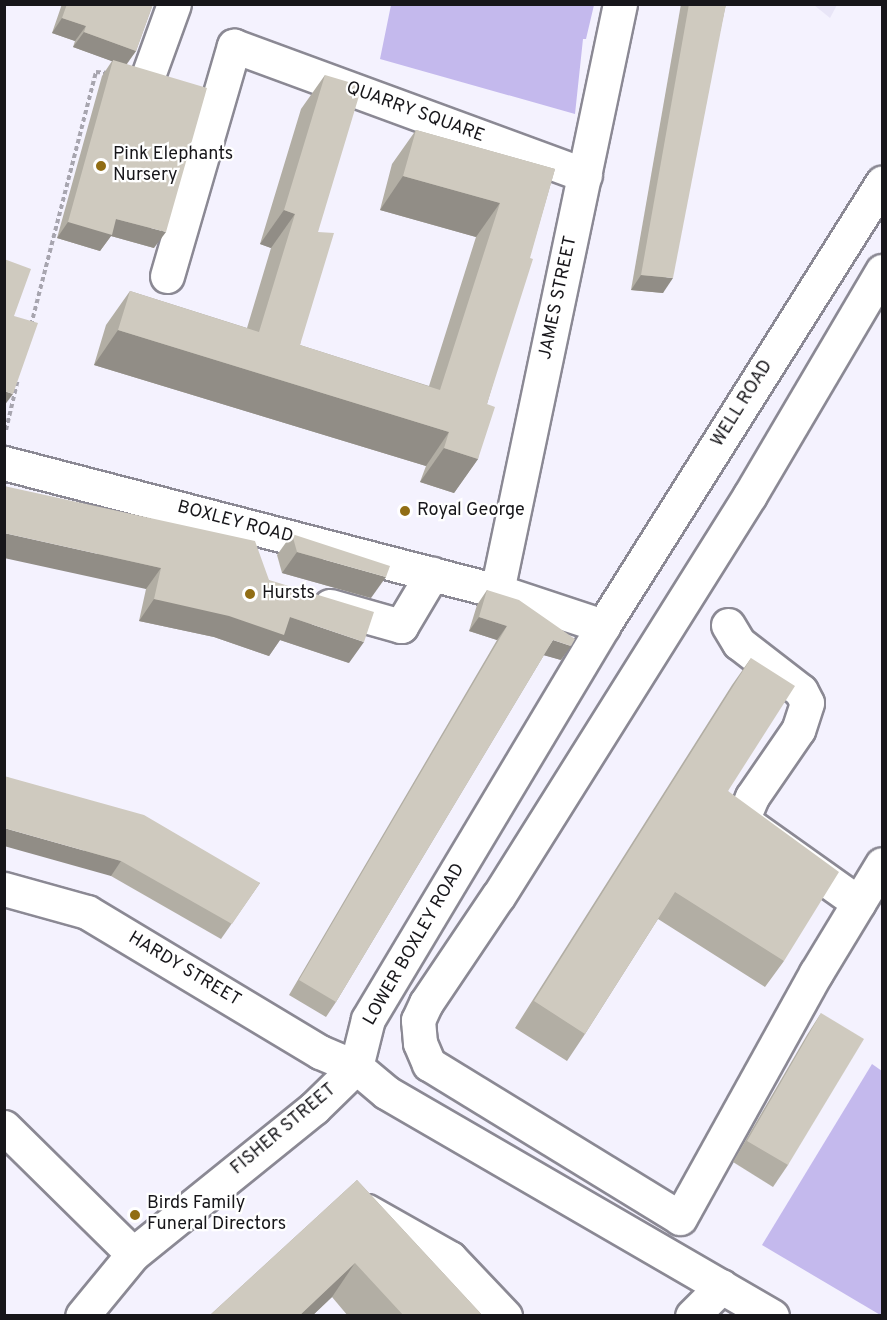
<!DOCTYPE html>
<style>
body{margin:0}
#map{position:relative;width:887px;height:1320px;overflow:hidden;background:#f4f2fe;font-family:Overpass,sans-serif}
div>[style]{position:absolute}
.built>*{inset:0;background:#e8e5f7}
.green>*{inset:0;background:#c4b9ed}
.path>*{height:4px;margin-top:-2px;transform-origin:0;background:repeating-linear-gradient(90deg,#a7a5af 0 4.5px,transparent 0 7.5px)}
.roads{filter:drop-shadow(2px 0 #8b8994) drop-shadow(-2px 0 #8b8994) drop-shadow(0 2px #8b8994) drop-shadow(0 -2px #8b8994)}
.minor>*{height:33px;margin:-16.5px;padding:0 16.5px;transform-origin:16.5px;border-radius:16.5px;background:#fff}
.major>*{height:33px;margin:-16.5px;padding:0 16.5px;transform-origin:16.5px;border-radius:16.5px;background:#fff}
.wall>*{inset:0;background:#b2aea4}
.shaded-wall>*{inset:0;background:#918d86}
.building>*{inset:0;background:#cfcabf}
.dots>*{width:16px;height:16px;translate:-50% -50%;box-sizing:border-box;border:3px solid #fff;border-radius:50%}
span{translate:-50% -50%;white-space:nowrap;text-align:center;line-height:1.15;-webkit-text-stroke:4.5px #fff;paint-order:stroke}
.street-label{font-size:18px;color:#17161a}
.poi-label{font-size:18px;color:#17161a}
.left{translate:0 -50%;text-align:left}
.frame{position:absolute;inset:0;border:6px solid #17161a;pointer-events:none}
</style>
<div id="map">
<div class="built">
<i style="clip-path:polygon(814px 5px,837px 5px,830px 18px)"></i>
</div>
<div class="green">
<i style="clip-path:polygon(391px 5px,594px 5px,586px 39px,583px 39px,575px 114px,380px 59px)"></i>
<i style="clip-path:polygon(872px 1064px,882px 1071px,882px 1316px,762px 1245px)"></i>
</div>
<div class="path">
<i style="left:31px;top:325px;width:261px;rotate:-75.6deg"></i>
<i style="left:96px;top:72px;width:13px;rotate:4deg"></i>
<i style="left:6px;top:430px;width:52px;rotate:-76.8deg"></i>
</div>
<div class="roads">
<div class="minor">
<i style="left:149px;top:73px;width:73px;rotate:-70.1deg"></i>
<i style="left:882px;top:271px;width:260px;rotate:120.5deg"></i>
<i style="left:750px;top:495px;width:474px;rotate:122.1deg"></i>
<i style="left:498px;top:896px;width:129px;rotate:123.9deg"></i>
<i style="left:426px;top:1003px;width:19px;rotate:115deg"></i>
<i style="left:418px;top:1020px;width:23px;rotate:85deg"></i>
<i style="left:420px;top:1043px;width:23px;rotate:67deg"></i>
<i style="left:429px;top:1064px;width:294px;rotate:31.5deg"></i>
<i style="left:680px;top:1218px;width:280px;rotate:-61deg"></i>
<i style="left:816px;top:973px;width:127px;rotate:-58.8deg"></i>
<i style="left:167px;top:276px;width:240px;rotate:-73.8deg"></i>
<i style="left:234px;top:46px;width:374px;rotate:20.2deg"></i>
<i style="left:4px;top:463px;width:509px;rotate:14.55deg"></i>
<i style="left:497px;top:591px;width:112px;rotate:18.3deg"></i>
<i style="left:497px;top:591px;width:600px;rotate:-78.17deg"></i>
<i style="left:330px;top:606px;width:74px;rotate:15.7deg"></i>
<i style="left:401px;top:626px;width:61px;rotate:-59.2deg"></i>
<i style="left:728px;top:625px;width:21px;rotate:59deg"></i>
<i style="left:739px;top:643px;width:78px;rotate:37.7deg"></i>
<i style="left:801px;top:691px;width:13px;rotate:63deg"></i>
<i style="left:807px;top:703px;width:28px;rotate:108deg"></i>
<i style="left:798px;top:730px;width:81px;rotate:124.5deg"></i>
<i style="left:752px;top:797px;width:25px;rotate:113deg"></i>
<i style="left:742px;top:820px;width:143px;rotate:35.4deg"></i>
<i style="left:4px;top:889px;width:86px;rotate:15.5deg"></i>
<i style="left:87px;top:912px;width:272px;rotate:31deg"></i>
<i style="left:320px;top:1052px;width:39px;rotate:23deg"></i>
<i style="left:356px;top:1067px;width:59px;rotate:135.7deg"></i>
<i style="left:314px;top:1108px;width:233px;rotate:141.1deg"></i>
<i style="left:133px;top:1254px;width:80px;rotate:129.4deg"></i>
<i style="left:4px;top:1127px;width:181px;rotate:44.6deg"></i>
<i style="left:367px;top:1211px;width:95px;rotate:29.5deg"></i>
<i style="left:450px;top:1258px;width:80px;rotate:46.5deg"></i>
<i style="left:692px;top:1316px;width:42px;rotate:-45deg"></i>
</div>
<div class="major">
<i style="left:772px;top:1316px;width:446px;rotate:-149.9deg"></i>
<i style="left:386px;top:1092px;width:39px;rotate:-140deg"></i>
<i style="left:356px;top:1067px;width:49px;rotate:-76deg"></i>
<i style="left:368px;top:1019px;width:458px;rotate:-59.1deg"></i>
<i style="left:603px;top:626px;width:524px;rotate:-57.8deg"></i>
</div>
</div>
<div class="wall">
<i style="clip-path:polygon(62px 4px,153px 4px,136px 51px,127px 64px,154px 248px,111px 236px,100px 251px,57px 238px,102px 76px,112px 61px,73px 47px,75px 41px,52px 33px)"></i>
<i style="clip-path:polygon(681px 4px,726px 4px,663px 293px,631px 290px)"></i>
<i style="clip-path:polygon(325px 75px,318px 232px,300px 345px,429px 386px,476px 237px,380px 210px,392px 164px,416px 130px,555px 169px,487px 404px,478px 459px,454px 493px,420px 482px,426px 466px,94px 365px,106px 325px,130px 291px,247px 328px,271px 248px,260px 244px,301px 109px)"></i>
<i style="clip-path:polygon(4px 486px,269px 580px,349px 663px,280px 640px,269px 656px,214px 637px,139px 621px,146px 589px)"></i>
<i style="clip-path:polygon(292px 534px,371px 598px,282px 573px,277px 555px)"></i>
<i style="clip-path:polygon(487px 590px,561px 660px,544px 655px,336px 1002px,326px 1017px,289px 995px,497px 640px,469px 631px,477px 605px)"></i>
<i style="clip-path:polygon(751px 658px,728px 791px,784px 961px,765px 987px,658px 919px,585px 1034px,567px 1061px,515px 1028px,732px 685px)"></i>
<i style="clip-path:polygon(4px 776px,260px 883px,221px 939px,111px 876px)"></i>
<i style="clip-path:polygon(821px 1013px,788px 1165px,773px 1187px,733px 1162px,807px 1035px)"></i>
<i style="clip-path:polygon(357px 1180px,483px 1316px,348px 1316px,332px 1297px,312px 1316px,209px 1316px)"></i>
</div>
<div class="shaded-wall">
<i style="clip-path:polygon(62px 18px,86px 26px,75px 41px,52px 33px)"></i>
<i style="clip-path:polygon(84px 32px,136px 51px,125px 66px,73px 47px)"></i>
<i style="clip-path:polygon(403px 176px,500px 203px,476px 237px,380px 210px)"></i>
<i style="clip-path:polygon(284px 210px,295px 214px,271px 248px,260px 244px)"></i>
<i style="clip-path:polygon(116px 219px,166px 232px,154px 248px,111px 236px,100px 251px,57px 238px,68px 222px)"></i>
<i style="clip-path:polygon(641px 275px,673px 278px,663px 293px,631px 290px)"></i>
<i style="clip-path:polygon(118px 330px,449px 432px,426px 466px,94px 365px)"></i>
<i style="clip-path:polygon(4px 391px,13px 394px,4px 406px)"></i>
<i style="clip-path:polygon(444px 448px,478px 459px,454px 493px,420px 482px)"></i>
<i style="clip-path:polygon(4px 533px,161px 568px,146px 589px,4px 558px)"></i>
<i style="clip-path:polygon(297px 552px,386px 577px,371px 598px,282px 573px)"></i>
<i style="clip-path:polygon(154px 599px,290px 617px,364px 642px,349px 663px,280px 640px,269px 656px,214px 637px,139px 621px)"></i>
<i style="clip-path:polygon(479px 617px,507px 626px,497px 640px,469px 631px)"></i>
<i style="clip-path:polygon(553px 640px,571px 646px,561px 660px,543px 655px)"></i>
<i style="clip-path:polygon(4px 828px,121px 861px,111px 876px,4px 846px)"></i>
<i style="clip-path:polygon(355px 1263px,332px 1297px,312px 1316px,299px 1316px)"></i>
</div>
<div class="building">
<i style="clip-path:polygon(67px 4px,153px 4px,136px 51px,84px 32px,86px 26px,62px 18px)"></i>
<i style="clip-path:polygon(689px 4px,726px 4px,673px 278px,641px 275px)"></i>
<i style="clip-path:polygon(113px 60px,207px 88px,166px 232px,116px 219px,112px 235px,68px 222px)"></i>
<i style="clip-path:polygon(325px 75px,362px 86px,318px 232px,334px 233px,300px 345px,440px 390px,500px 203px,403px 176px,416px 130px,555px 169px,530px 258px,533px 259px,487px 404px,495px 407px,478px 459px,444px 448px,449px 432px,118px 330px,130px 291px,259px 332px,295px 214px,284px 210px)"></i>
<i style="clip-path:polygon(4px 259px,31px 269px,14px 316px,38px 323px,13px 394px,4px 391px)"></i>
<i style="clip-path:polygon(4px 486px,255px 541px,269px 580px,374px 612px,364px 642px,290px 617px,284px 635px,229px 616px,154px 599px,161px 568px,4px 533px)"></i>
<i style="clip-path:polygon(292px 534px,390px 566px,386px 577px,297px 552px)"></i>
<i style="clip-path:polygon(487px 590px,519px 600px,575px 639px,571px 646px,553px 640px,336px 1002px,299px 980px,507px 626px,479px 617px)"></i>
<i style="clip-path:polygon(751px 658px,795px 686px,728px 791px,839px 872px,784px 961px,675px 892px,585px 1034px,534px 1001px)"></i>
<i style="clip-path:polygon(4px 776px,144px 815px,260px 883px,232px 924px,121px 861px,4px 828px)"></i>
<i style="clip-path:polygon(821px 1013px,864px 1039px,788px 1165px,747px 1141px)"></i>
<i style="clip-path:polygon(357px 1180px,483px 1316px,404px 1316px,355px 1263px,299px 1316px,209px 1316px)"></i>
</div>
<div class="dots">
<i style="left:101px;top:166px;background:#916d14"></i>
<i style="left:405px;top:511px;background:#916d14"></i>
<i style="left:250px;top:594px;background:#916d14"></i>
<i style="left:135px;top:1215px;background:#916d14"></i>
</div>
<div class="street-label">
<span style="left:415px;top:113px;rotate:20deg">QUARRY SQUARE</span>
<span style="left:559px;top:298px;rotate:-78deg">JAMES STREET</span>
<span style="left:743px;top:404px;rotate:-58deg">WELL ROAD</span>
<span style="left:235px;top:523px;rotate:15deg">BOXLEY ROAD</span>
<span style="left:415px;top:945px;rotate:-60deg">LOWER BOXLEY ROAD</span>
<span style="left:184px;top:970px;rotate:31deg">HARDY STREET</span>
<span style="left:284px;top:1130px;rotate:-40deg">FISHER STREET</span>
</div>
<div class="poi-label">
<span class="left" style="left:113px;top:166px">Pink Elephants<br>Nursery</span>
<span class="left" style="left:417px;top:511px">Royal George</span>
<span class="left" style="left:262px;top:594px">Hursts</span>
<span class="left" style="left:147px;top:1215px">Birds Family<br>Funeral Directors</span>
</div>
<div class="frame"></div>
</div>
